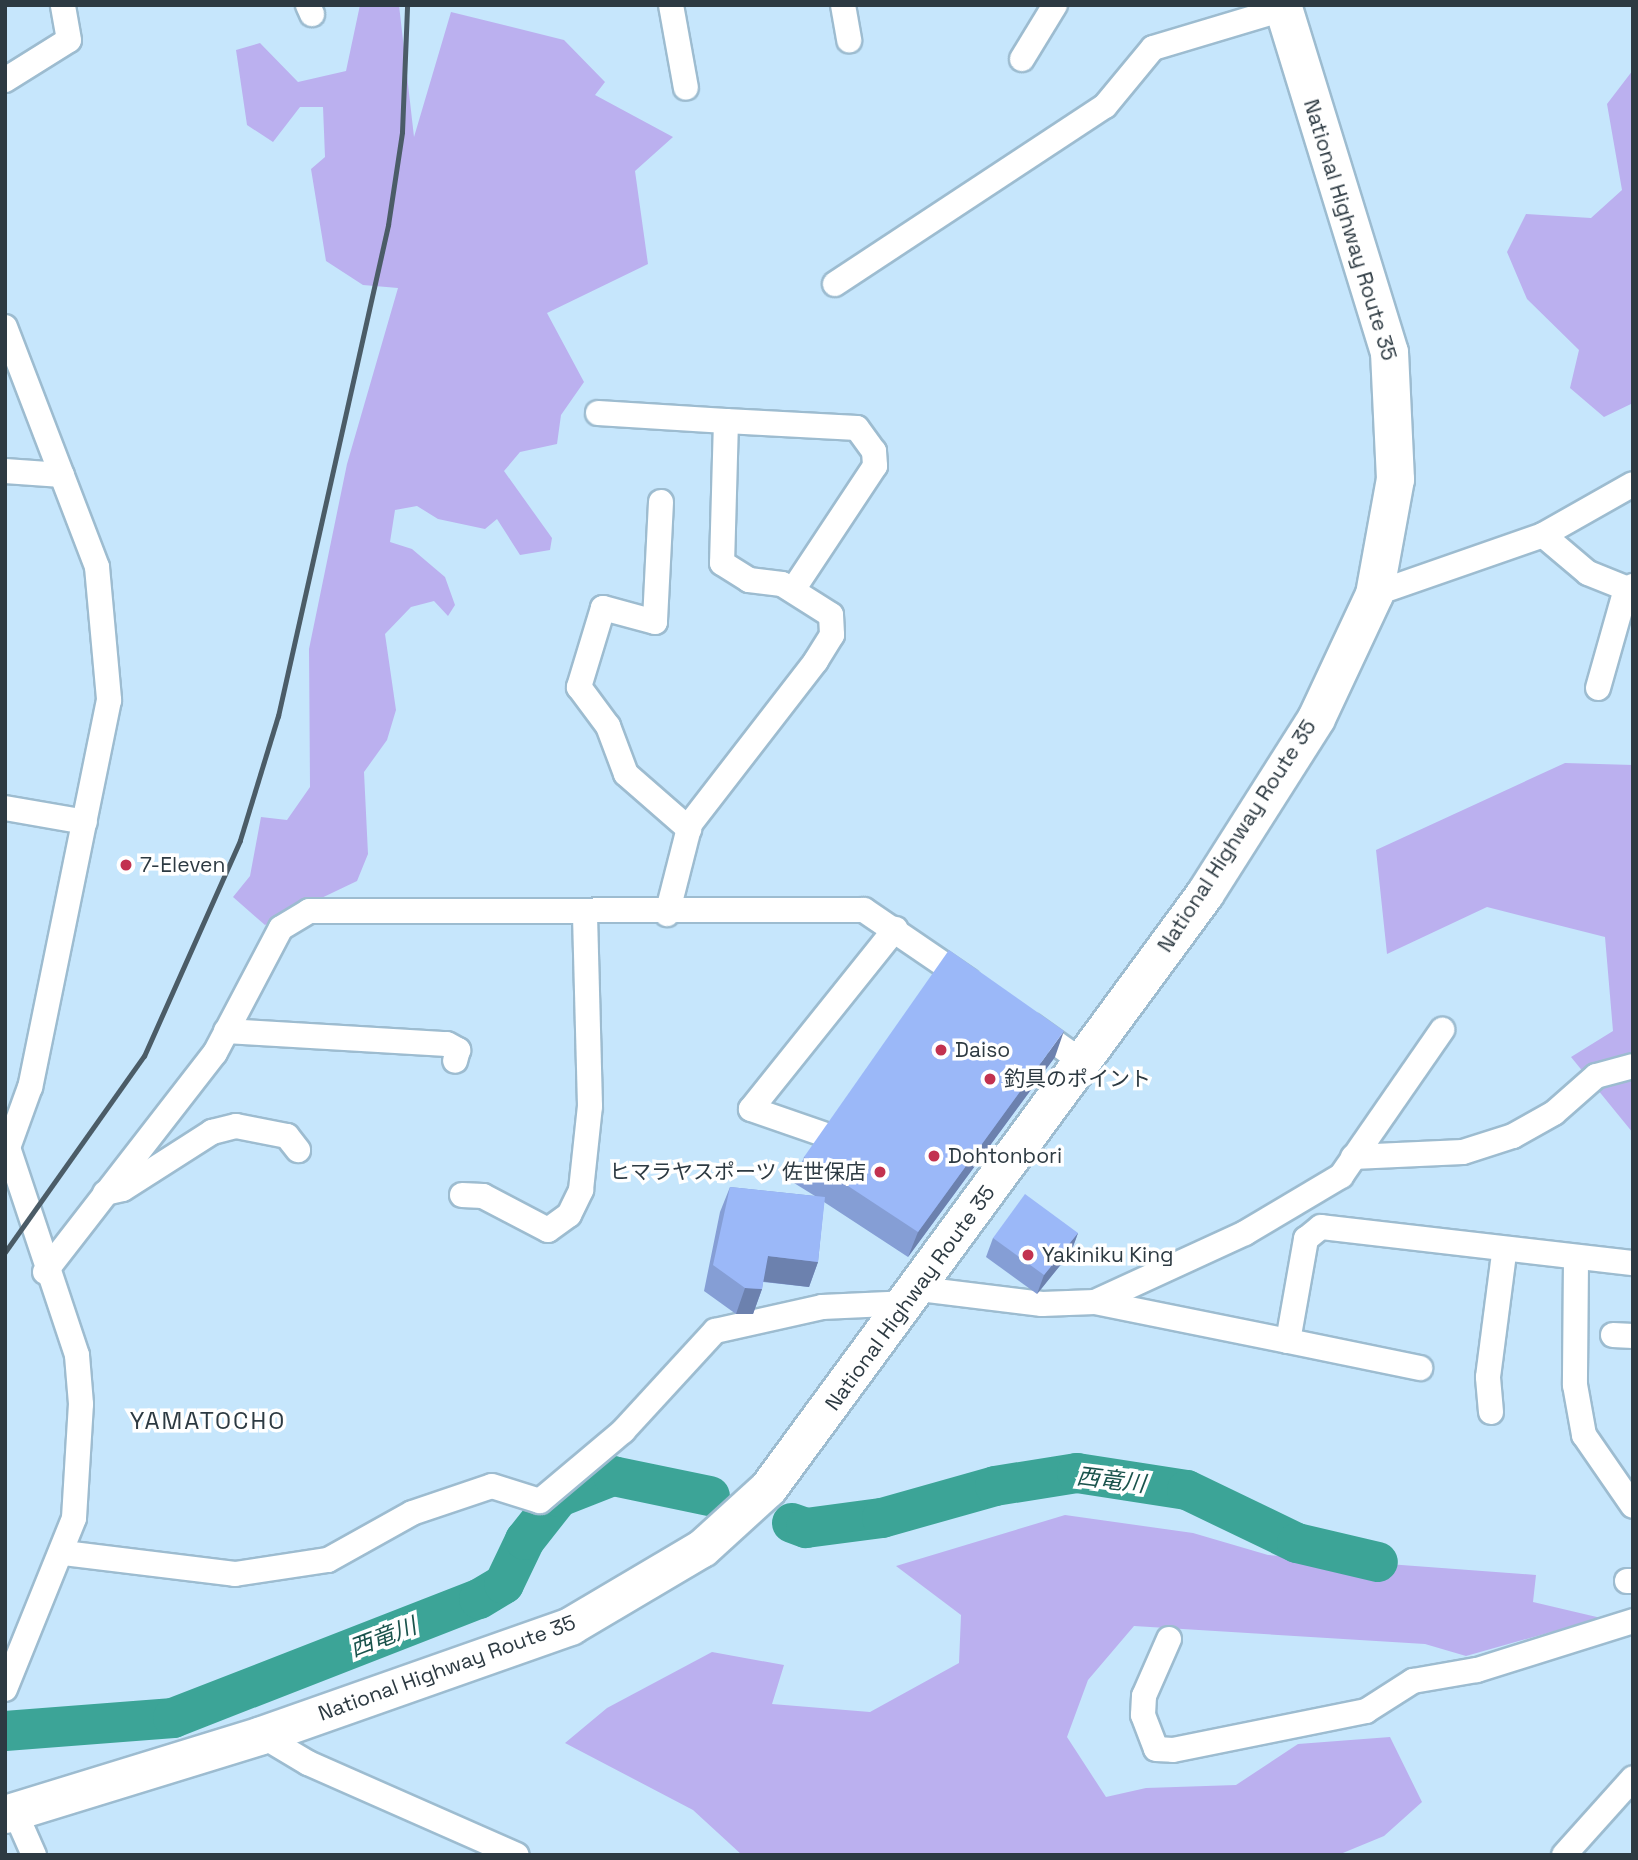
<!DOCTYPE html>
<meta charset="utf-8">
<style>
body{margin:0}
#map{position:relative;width:1638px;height:1860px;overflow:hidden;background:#c6e6fc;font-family:"Space Grotesk","Noto Sans JP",sans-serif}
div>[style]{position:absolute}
.green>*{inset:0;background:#bbb0ef}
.river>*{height:40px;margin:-20px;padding:0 20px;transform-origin:20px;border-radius:20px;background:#3ca497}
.roads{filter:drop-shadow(2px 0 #9dbcd0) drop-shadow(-2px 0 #9dbcd0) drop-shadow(0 2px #9dbcd0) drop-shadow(0 -2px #9dbcd0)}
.minor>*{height:24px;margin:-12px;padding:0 12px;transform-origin:12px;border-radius:12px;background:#fff}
.highway>*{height:37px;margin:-18.5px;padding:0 18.5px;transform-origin:18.5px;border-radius:18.5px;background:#fff}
.rail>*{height:5px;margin:-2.5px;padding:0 2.5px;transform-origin:2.5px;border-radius:2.5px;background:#4b5c67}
.wall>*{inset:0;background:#859ed5}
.shaded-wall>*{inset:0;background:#6c81ae}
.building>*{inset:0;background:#9bb8f8}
.dots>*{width:19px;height:19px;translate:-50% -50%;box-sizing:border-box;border:4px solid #fff;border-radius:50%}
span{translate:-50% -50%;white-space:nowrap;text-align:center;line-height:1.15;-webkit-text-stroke:7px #fff;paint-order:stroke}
.street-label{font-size:21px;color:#2d3a42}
.poi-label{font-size:21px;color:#2d3a42}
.left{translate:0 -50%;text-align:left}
.right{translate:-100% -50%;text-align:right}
.water-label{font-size:23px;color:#1a534c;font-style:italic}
.quarter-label{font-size:24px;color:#2d3a42;letter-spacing:2px}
.frame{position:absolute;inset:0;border:7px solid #2d3a42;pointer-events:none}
</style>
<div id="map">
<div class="green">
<i style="clip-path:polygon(360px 5px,399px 5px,414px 137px,451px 12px,564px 40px,605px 82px,595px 95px,673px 137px,635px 171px,648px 264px,547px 313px,584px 382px,561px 415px,557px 444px,520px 452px,504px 471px,552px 538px,550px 550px,520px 555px,497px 519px,485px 529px,438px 519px,417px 506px,395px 510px,390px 542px,412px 549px,445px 577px,455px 605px,448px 616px,434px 601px,411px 607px,385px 634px,396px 710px,387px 740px,364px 772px,368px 854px,357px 881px,265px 925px,233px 897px,250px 876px,261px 817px,287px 820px,310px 787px,309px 649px,347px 464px,398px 288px,363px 285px,326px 261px,311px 169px,325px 157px,323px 107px,300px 107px,273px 142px,247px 125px,236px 50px,260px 43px,298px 82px,346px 71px)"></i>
<i style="clip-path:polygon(1633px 70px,1633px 403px,1604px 417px,1570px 388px,1579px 350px,1527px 299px,1507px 252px,1526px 214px,1591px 218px,1622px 190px,1607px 104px)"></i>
<i style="clip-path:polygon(1565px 763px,1633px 765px,1633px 1133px,1571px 1057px,1613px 1031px,1605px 937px,1487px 907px,1387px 954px,1376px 850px)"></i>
<i style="clip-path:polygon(1065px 1515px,1193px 1533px,1268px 1555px,1536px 1575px,1533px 1602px,1601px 1618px,1466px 1656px,1425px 1644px,1134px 1626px,1088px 1680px,1067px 1737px,1106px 1797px,1146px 1788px,1236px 1785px,1298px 1744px,1390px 1737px,1422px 1802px,1384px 1836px,1338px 1855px,742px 1855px,693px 1810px,565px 1743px,607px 1708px,712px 1652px,784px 1665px,772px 1704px,870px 1712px,959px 1663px,961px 1615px,896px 1566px)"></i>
</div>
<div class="river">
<i style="left:792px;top:1523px;width:15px;rotate:20deg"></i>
<i style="left:806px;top:1528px;width:77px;rotate:-7.5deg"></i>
<i style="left:882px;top:1518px;width:117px;rotate:-15.8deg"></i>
<i style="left:995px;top:1486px;width:83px;rotate:-9deg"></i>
<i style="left:1077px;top:1473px;width:111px;rotate:8.8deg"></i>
<i style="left:1187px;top:1490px;width:122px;rotate:25.7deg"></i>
<i style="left:1297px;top:1543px;width:83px;rotate:13.2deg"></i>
<i style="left:5px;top:1731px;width:169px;rotate:-4.4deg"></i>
<i style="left:173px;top:1718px;width:328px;rotate:-21.3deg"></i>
<i style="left:479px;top:1599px;width:29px;rotate:-31deg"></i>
<i style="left:504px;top:1584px;width:49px;rotate:-64.5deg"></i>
<i style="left:525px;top:1540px;width:55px;rotate:-51.7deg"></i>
<i style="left:559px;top:1497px;width:58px;rotate:-21.3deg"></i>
<i style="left:613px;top:1476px;width:99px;rotate:11.7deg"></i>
</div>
<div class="roads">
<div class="minor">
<i style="left:308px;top:5px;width:10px;rotate:66deg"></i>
<i style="left:671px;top:5px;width:84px;rotate:79.8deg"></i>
<i style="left:843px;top:5px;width:36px;rotate:80deg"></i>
<i style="left:1022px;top:59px;width:63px;rotate:-58.6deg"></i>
<i style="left:5px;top:80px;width:75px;rotate:-32deg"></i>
<i style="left:69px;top:40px;width:36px;rotate:-100deg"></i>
<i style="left:835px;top:284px;width:323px;rotate:-33.4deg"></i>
<i style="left:1105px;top:106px;width:75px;rotate:-50.4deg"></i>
<i style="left:1153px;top:48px;width:136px;rotate:-16.7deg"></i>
<i style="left:5px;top:327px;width:257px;rotate:69deg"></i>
<i style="left:97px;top:567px;width:134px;rotate:84.8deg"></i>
<i style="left:109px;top:700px;width:395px;rotate:101.5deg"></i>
<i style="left:30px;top:1087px;width:73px;rotate:109.9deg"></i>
<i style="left:598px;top:413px;width:128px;rotate:3.6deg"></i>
<i style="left:726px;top:421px;width:142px;rotate:91.6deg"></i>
<i style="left:722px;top:563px;width:32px;rotate:32deg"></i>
<i style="left:749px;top:580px;width:33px;rotate:7deg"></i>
<i style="left:782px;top:584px;width:58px;rotate:32.3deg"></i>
<i style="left:831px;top:615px;width:20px;rotate:87deg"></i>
<i style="left:832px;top:635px;width:31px;rotate:122deg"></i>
<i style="left:816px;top:661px;width:206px;rotate:127.7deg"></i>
<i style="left:690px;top:824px;width:93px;rotate:104.3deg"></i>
<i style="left:726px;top:421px;width:131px;rotate:3.1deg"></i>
<i style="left:857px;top:428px;width:29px;rotate:54deg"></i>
<i style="left:874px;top:451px;width:15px;rotate:86deg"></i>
<i style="left:875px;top:466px;width:149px;rotate:123.5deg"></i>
<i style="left:5px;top:471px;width:57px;rotate:4deg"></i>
<i style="left:661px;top:502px;width:120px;rotate:92.9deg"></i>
<i style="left:655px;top:622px;width:54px;rotate:-164.9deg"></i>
<i style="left:603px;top:608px;width:83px;rotate:106.9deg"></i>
<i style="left:579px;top:687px;width:49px;rotate:53.4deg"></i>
<i style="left:608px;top:726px;width:51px;rotate:69.4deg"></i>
<i style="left:626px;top:774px;width:84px;rotate:41.1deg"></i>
<i style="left:1543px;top:535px;width:59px;rotate:40.2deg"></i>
<i style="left:1588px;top:573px;width:48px;rotate:21.8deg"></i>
<i style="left:1374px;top:594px;width:179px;rotate:-19.2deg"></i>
<i style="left:1543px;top:535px;width:103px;rotate:-29.5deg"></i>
<i style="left:1598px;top:688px;width:103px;rotate:-74.2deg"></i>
<i style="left:1626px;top:589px;width:8px;rotate:-23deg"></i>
<i style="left:5px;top:808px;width:81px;rotate:9.9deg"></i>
<i style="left:1032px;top:1026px;width:60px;rotate:35.5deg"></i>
<i style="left:226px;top:1031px;width:221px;rotate:3.4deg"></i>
<i style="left:447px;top:1044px;width:13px;rotate:29deg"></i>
<i style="left:458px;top:1050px;width:11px;rotate:105deg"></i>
<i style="left:852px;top:1144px;width:107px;rotate:-160.9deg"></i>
<i style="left:751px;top:1109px;width:231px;rotate:-51.3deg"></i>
<i style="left:1353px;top:1157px;width:110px;rotate:-2.6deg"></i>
<i style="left:1463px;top:1152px;width:52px;rotate:-17.7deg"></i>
<i style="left:1513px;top:1136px;width:47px;rotate:-29.3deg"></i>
<i style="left:1554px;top:1113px;width:56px;rotate:-41.4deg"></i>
<i style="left:1596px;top:1076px;width:38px;rotate:-15deg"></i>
<i style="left:105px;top:1193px;width:18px;rotate:-13deg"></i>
<i style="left:123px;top:1189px;width:106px;rotate:-32.6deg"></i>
<i style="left:212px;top:1132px;width:25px;rotate:-14deg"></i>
<i style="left:236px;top:1126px;width:52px;rotate:11.1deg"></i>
<i style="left:287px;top:1136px;width:18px;rotate:52deg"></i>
<i style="left:462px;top:1195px;width:21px;rotate:3deg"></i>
<i style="left:483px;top:1196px;width:73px;rotate:27.6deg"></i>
<i style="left:548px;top:1230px;width:26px;rotate:-36deg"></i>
<i style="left:569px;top:1215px;width:28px;rotate:-64deg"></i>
<i style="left:581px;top:1190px;width:84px;rotate:-83.9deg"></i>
<i style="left:590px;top:1106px;width:193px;rotate:-91.5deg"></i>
<i style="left:1576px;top:1261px;width:124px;rotate:90.5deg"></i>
<i style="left:1575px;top:1385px;width:51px;rotate:79.8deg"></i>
<i style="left:1584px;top:1435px;width:86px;rotate:55.4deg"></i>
<i style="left:45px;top:1272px;width:277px;rotate:-52.2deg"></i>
<i style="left:215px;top:1053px;width:141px;rotate:-62.2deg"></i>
<i style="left:281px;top:928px;width:33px;rotate:-31deg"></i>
<i style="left:309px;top:911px;width:555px;rotate:-0.1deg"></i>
<i style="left:864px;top:910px;width:126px;rotate:34.3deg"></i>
<i style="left:920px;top:1289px;width:123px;rotate:7deg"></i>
<i style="left:1042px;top:1304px;width:53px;rotate:-2.2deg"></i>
<i style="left:1095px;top:1302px;width:197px;rotate:11.4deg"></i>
<i style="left:1288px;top:1341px;width:104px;rotate:-80deg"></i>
<i style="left:1306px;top:1239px;width:19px;rotate:-39deg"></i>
<i style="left:1321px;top:1227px;width:314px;rotate:6.6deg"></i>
<i style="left:1095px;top:1302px;width:165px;rotate:-24.7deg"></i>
<i style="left:1245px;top:1233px;width:112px;rotate:-30.7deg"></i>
<i style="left:1341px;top:1176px;width:178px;rotate:-55.3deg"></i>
<i style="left:1613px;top:1335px;width:20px;rotate:3deg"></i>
<i style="left:1288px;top:1341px;width:135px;rotate:11.6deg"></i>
<i style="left:1491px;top:1412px;width:35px;rotate:-95deg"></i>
<i style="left:1488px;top:1377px;width:125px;rotate:-82.6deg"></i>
<i style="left:64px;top:1553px;width:172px;rotate:7deg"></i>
<i style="left:235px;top:1574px;width:94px;rotate:-8.6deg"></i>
<i style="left:328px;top:1560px;width:96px;rotate:-29.2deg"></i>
<i style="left:412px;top:1513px;width:84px;rotate:-18.6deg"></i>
<i style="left:492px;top:1486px;width:50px;rotate:17.4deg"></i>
<i style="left:540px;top:1501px;width:109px;rotate:-40.1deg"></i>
<i style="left:623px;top:1431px;width:136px;rotate:-47.4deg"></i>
<i style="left:715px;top:1331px;width:110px;rotate:-12.6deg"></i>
<i style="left:822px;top:1307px;width:88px;rotate:-2.6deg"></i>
<i style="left:1627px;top:1581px;width:6px"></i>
<i style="left:1169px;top:1639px;width:62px;rotate:113.7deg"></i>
<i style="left:1144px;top:1696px;width:19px;rotate:93deg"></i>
<i style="left:1143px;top:1715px;width:36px;rotate:69deg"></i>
<i style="left:1156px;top:1749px;width:17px;rotate:3deg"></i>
<i style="left:1173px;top:1750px;width:197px;rotate:-11.4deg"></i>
<i style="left:1366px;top:1711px;width:56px;rotate:-32.6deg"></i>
<i style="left:1413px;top:1681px;width:65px;rotate:-9.8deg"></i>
<i style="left:1477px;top:1670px;width:164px;rotate:-17.4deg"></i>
<i style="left:5px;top:1689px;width:184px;rotate:-68deg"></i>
<i style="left:74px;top:1518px;width:114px;rotate:-86.5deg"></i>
<i style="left:81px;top:1404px;width:49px;rotate:-94.7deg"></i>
<i style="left:77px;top:1355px;width:216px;rotate:-108.4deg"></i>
<i style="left:261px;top:1735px;width:55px;rotate:30.8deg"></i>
<i style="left:308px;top:1763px;width:228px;rotate:23.8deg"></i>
<i style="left:15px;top:1812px;width:47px;rotate:66.2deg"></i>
<i style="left:1564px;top:1855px;width:103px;rotate:-48.1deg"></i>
</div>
<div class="highway">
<i style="left:5px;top:1814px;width:268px;rotate:-17.1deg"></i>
<i style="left:261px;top:1735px;width:328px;rotate:-19.4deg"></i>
<i style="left:570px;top:1626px;width:153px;rotate:-30.6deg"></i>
<i style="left:702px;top:1548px;width:89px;rotate:-42.3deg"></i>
<i style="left:768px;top:1488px;width:738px;rotate:-53.7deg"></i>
<i style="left:1205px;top:893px;width:207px;rotate:-57.6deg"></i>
<i style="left:1316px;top:718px;width:137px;rotate:-64.9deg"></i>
<i style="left:1374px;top:594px;width:117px;rotate:-79.7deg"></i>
<i style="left:1395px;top:479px;width:127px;rotate:-92.7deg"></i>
<i style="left:1389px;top:352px;width:363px;rotate:-107.1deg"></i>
</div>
</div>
<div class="rail">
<i style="left:5px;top:1252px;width:240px;rotate:-54.7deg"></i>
<i style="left:144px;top:1056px;width:236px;rotate:-66deg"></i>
<i style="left:240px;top:840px;width:130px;rotate:-73deg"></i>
<i style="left:278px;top:716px;width:503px;rotate:-77.37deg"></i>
<i style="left:388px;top:225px;width:94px;rotate:-81.4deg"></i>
<i style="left:402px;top:132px;width:127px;rotate:-87.7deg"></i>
</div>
<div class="wall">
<i style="clip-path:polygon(1055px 1057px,908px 1257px,824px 1202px,818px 1262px,809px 1287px,763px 1282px,762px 1289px,753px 1314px,736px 1314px,704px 1291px,720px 1212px,730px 1187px,815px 1196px,794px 1183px,804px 1157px)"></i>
<i style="clip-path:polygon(1078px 1233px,1071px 1252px,1037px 1294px,986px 1257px,993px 1238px)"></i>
</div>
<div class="shaded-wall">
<i style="clip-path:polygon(1064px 1031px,1055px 1057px,908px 1257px,918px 1232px)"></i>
<i style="clip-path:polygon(1078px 1233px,1071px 1252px,1037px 1294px,1044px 1275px)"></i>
<i style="clip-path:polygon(768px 1256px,818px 1262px,809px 1287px,759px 1281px)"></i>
<i style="clip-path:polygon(745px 1288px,762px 1289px,753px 1314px,736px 1314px)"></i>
</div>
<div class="building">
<i style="clip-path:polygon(949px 950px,1064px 1031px,918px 1232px,804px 1157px)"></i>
<i style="clip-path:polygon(730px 1187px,825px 1197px,818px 1262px,768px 1256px,762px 1289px,745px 1288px,713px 1265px)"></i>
<i style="clip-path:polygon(1025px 1194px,1078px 1233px,1044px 1275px,993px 1238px)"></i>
</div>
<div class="dots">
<i style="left:126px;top:865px;background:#c23250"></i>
<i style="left:941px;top:1050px;background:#c23250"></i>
<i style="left:990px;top:1079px;background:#c23250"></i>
<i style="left:934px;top:1156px;background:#c23250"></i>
<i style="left:880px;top:1172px;background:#c23250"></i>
<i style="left:1028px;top:1255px;background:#c23250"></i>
</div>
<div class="street-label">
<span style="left:1350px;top:230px;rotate:73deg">National Highway Route 35</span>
<span style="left:1237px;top:836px;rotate:-57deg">National Highway Route 35</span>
<span style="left:910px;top:1298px;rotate:-54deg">National Highway Route 35</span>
<span style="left:447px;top:1668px;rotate:-20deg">National Highway Route 35</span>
</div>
<div class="poi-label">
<span class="left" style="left:140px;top:865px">7-Eleven</span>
<span class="left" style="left:955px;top:1050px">Daiso</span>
<span class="left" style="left:1004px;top:1079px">釣具のポイント</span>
<span class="left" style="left:948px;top:1156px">Dohtonbori</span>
<span class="right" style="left:866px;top:1172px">ヒマラヤスポーツ 佐世保店</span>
<span class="left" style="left:1042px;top:1255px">Yakiniku King</span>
</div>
<div class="water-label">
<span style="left:1111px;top:1480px;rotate:7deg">西竜川</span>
<span style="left:383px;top:1637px;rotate:-21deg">西竜川</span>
</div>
<div class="quarter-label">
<span style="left:208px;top:1421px">YAMATOCHO</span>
</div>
<div class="frame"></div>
</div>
